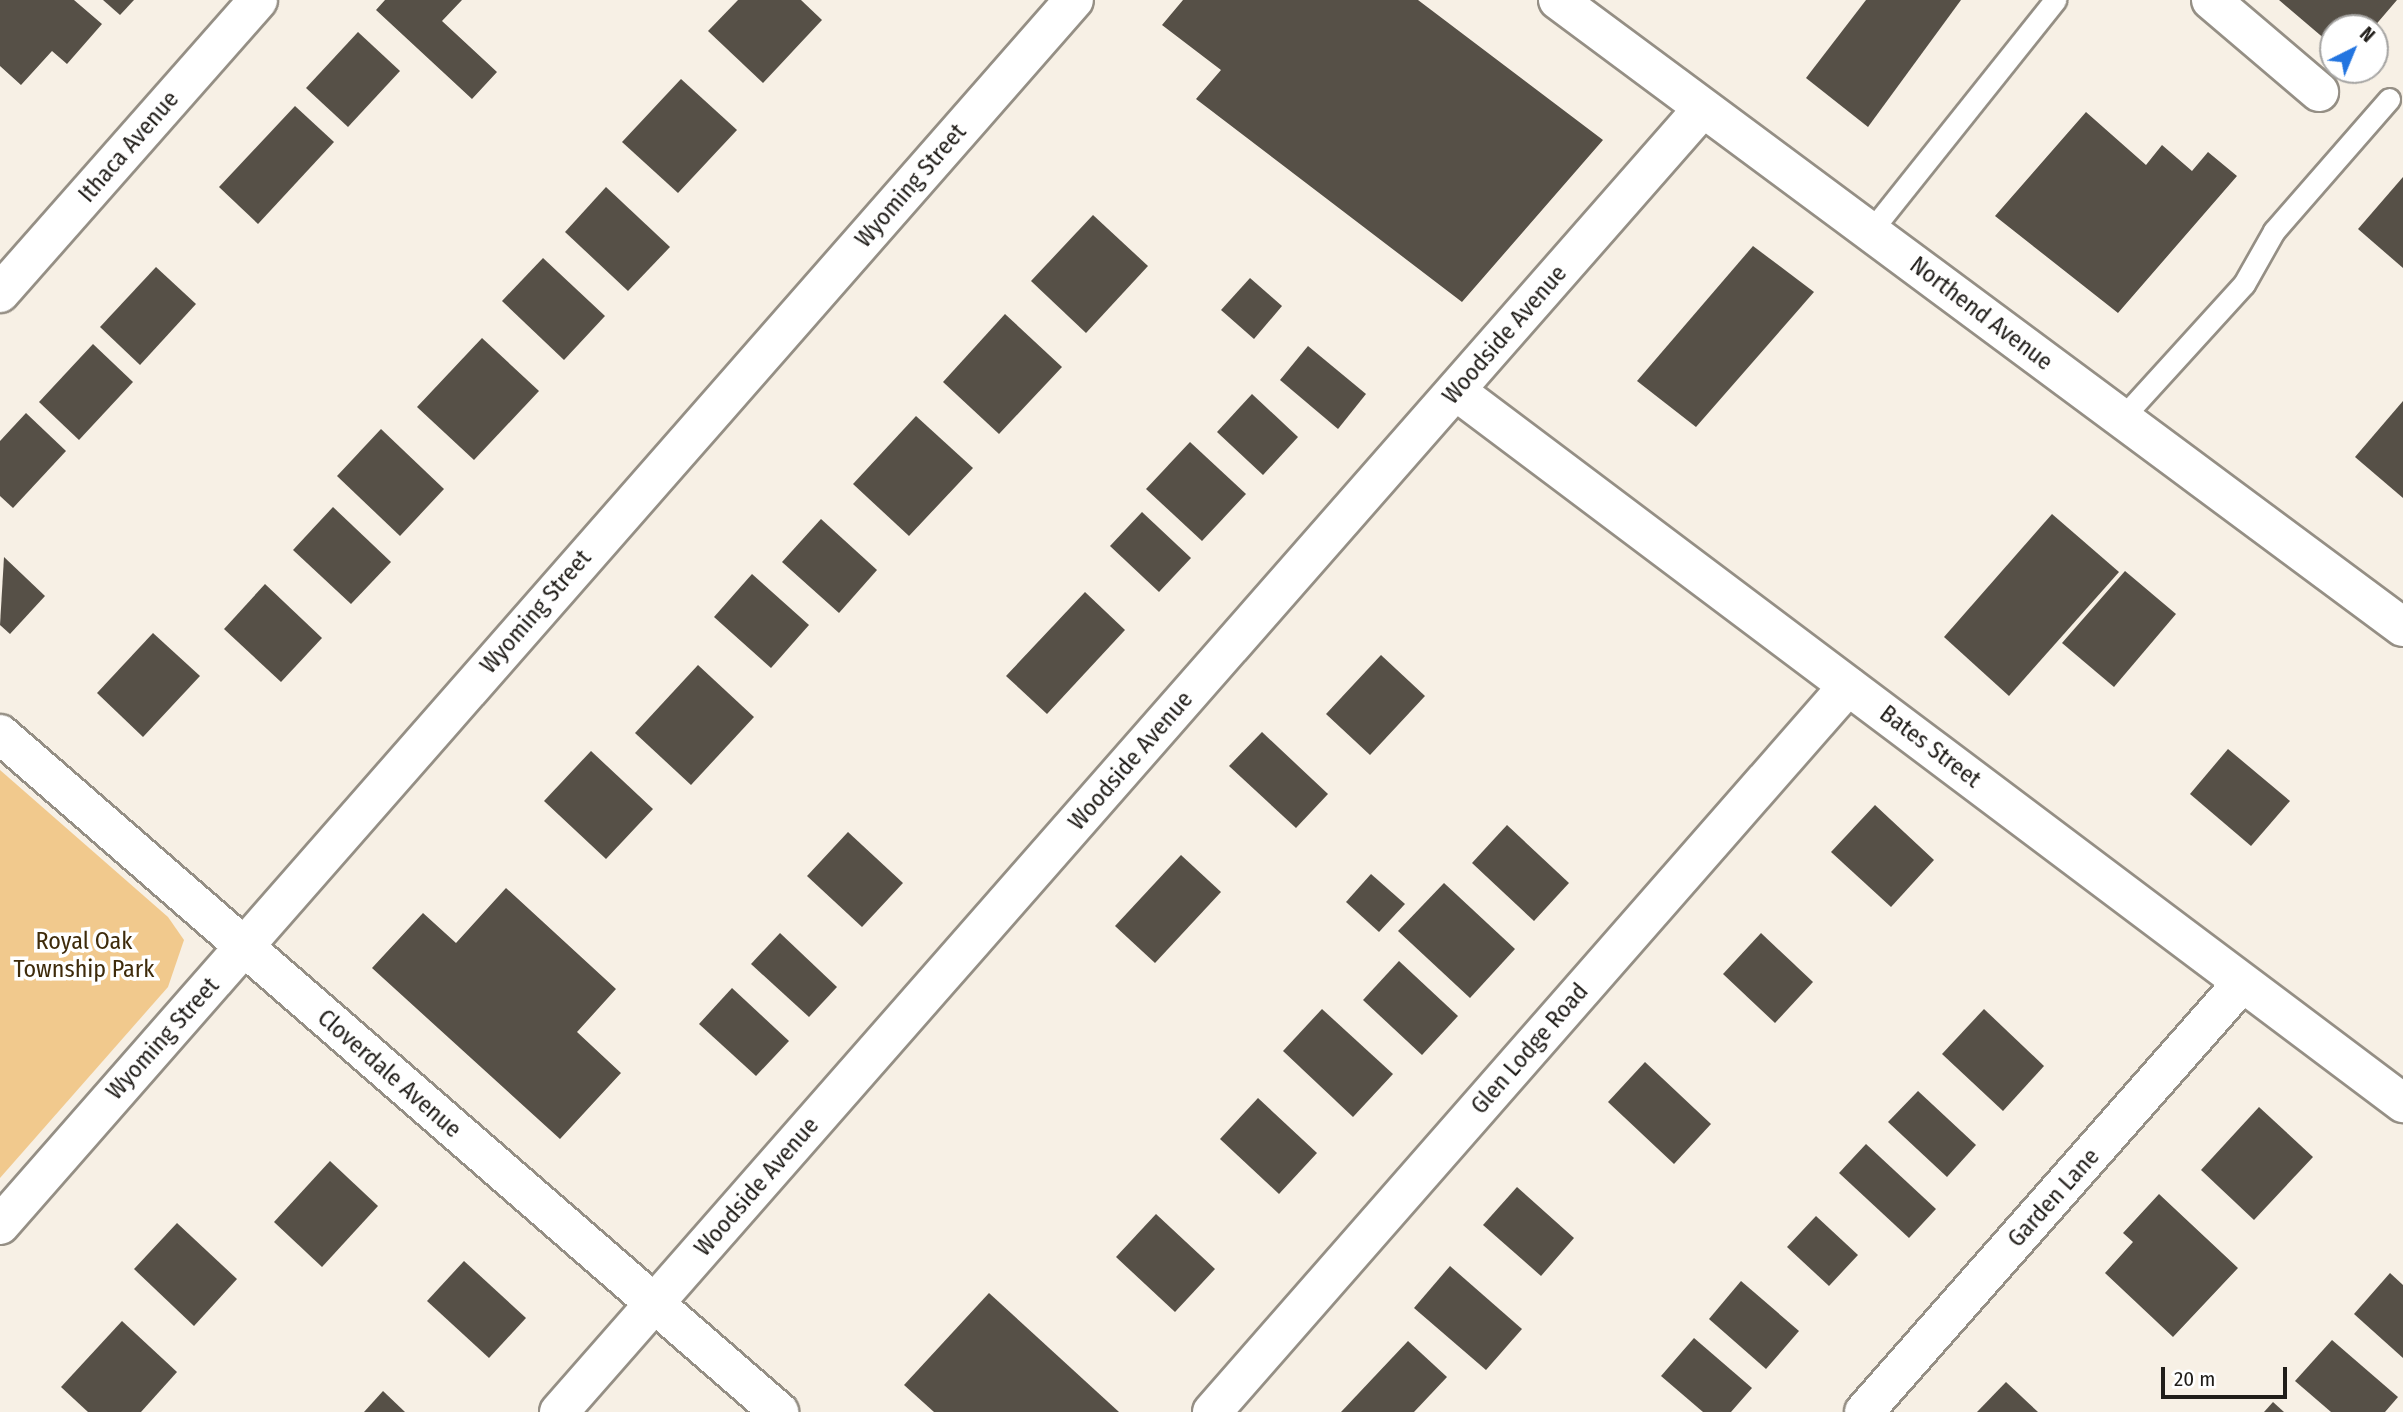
<!DOCTYPE html>
<style>
body{margin:0}
#map{position:relative;width:2403px;height:1412px;overflow:hidden;background:#f7f0e5;font-family:"Fira Sans Condensed",sans-serif}
div>[style]{position:absolute}
.green>*{inset:0;background:#f1c98d}
.building>*{inset:0;background:#565047}
.roads{filter:drop-shadow(2px 0 #958f85) drop-shadow(-2px 0 #958f85) drop-shadow(0 2px #958f85) drop-shadow(0 -2px #958f85)}
.lane>*{height:21px;margin:-10.5px;padding:0 10.5px;transform-origin:10.5px;border-radius:10.5px;background:#fff}
.street>*{height:38px;margin:-19px;padding:0 19px;transform-origin:19px;border-radius:19px;background:#fff}
.secondary>*{height:38px;margin:-19px;padding:0 19px;transform-origin:19px;border-radius:19px;background:#fff}
span{translate:-50% -50%;white-space:nowrap;text-align:center;line-height:1.15;-webkit-text-stroke:7px #fff;paint-order:stroke}
.street-label{font-size:24px;color:#201d19}
.park-label{font-size:24px;color:#3e2b0b}
.north{position:absolute;left:2319px;top:14px;width:70px;height:70px;box-sizing:border-box;background:#fff;border:2px solid #a6a5a3;border-radius:50%;rotate:43deg;font-size:19px;font-weight:700;line-height:28px;text-align:center;color:#201d19}
.north::after{content:'';display:block;margin:auto;width:24px;height:32px;background:#2375e0;clip-path:polygon(50% 0,100% 100%,50% 72%,0 100%)}
.scale{position:absolute;left:2161px;top:1367px;width:126px;height:32px;box-sizing:border-box;border:4px solid #201d19;border-top:0;padding-left:9px;font-size:21px;line-height:24px;white-space:nowrap;color:#201d19;-webkit-text-stroke:5px #fff;paint-order:stroke}
</style>
<div id="map">
<div class="green">
<i style="clip-path:polygon(0 770px,168px 917px,184px 940px,168px 987px,0 1178px)"></i>
</div>
<div class="building">
<i style="clip-path:polygon(0 0,74px 0,102px 24px,67px 64px,52px 51px,21px 85px,0 66px)"></i>
<i style="clip-path:polygon(103px 0,134px 0,120px 15px)"></i>
<i style="clip-path:polygon(385px 0,462px 0,442px 21px,497px 72px,472px 99px,376px 10px)"></i>
<i style="clip-path:polygon(738px 0,801px 0,822px 20px,763px 83px,708px 31px)"></i>
<i style="clip-path:polygon(1183px 0,1418px 0,1603px 140px,1462px 302px,1196px 99px,1221px 70px,1162px 25px)"></i>
<i style="clip-path:polygon(1866px 0,1961px 0,1868px 127px,1806px 78px)"></i>
<i style="clip-path:polygon(2279px 0,2397px 0,2373px 28px,2333px 28px,2333px 46px)"></i>
<i style="clip-path:polygon(358px 32px,400px 71px,348px 127px,306px 88px)"></i>
<i style="clip-path:polygon(681px 79px,737px 130px,678px 193px,622px 142px)"></i>
<i style="clip-path:polygon(295px 106px,334px 142px,258px 224px,219px 187px)"></i>
<i style="clip-path:polygon(2086px 112px,2146px 165px,2162px 145px,2192px 171px,2208px 152px,2237px 176px,2118px 313px,1995px 216px)"></i>
<i style="clip-path:polygon(2403px 177px,2403px 268px,2358px 229px)"></i>
<i style="clip-path:polygon(606px 187px,670px 247px,628px 291px,565px 232px)"></i>
<i style="clip-path:polygon(1093px 215px,1148px 266px,1086px 333px,1031px 281px)"></i>
<i style="clip-path:polygon(1753px 246px,1814px 292px,1696px 427px,1637px 381px)"></i>
<i style="clip-path:polygon(543px 258px,605px 316px,564px 360px,502px 301px)"></i>
<i style="clip-path:polygon(156px 267px,196px 304px,140px 365px,100px 327px)"></i>
<i style="clip-path:polygon(1250px 278px,1282px 306px,1254px 339px,1221px 310px)"></i>
<i style="clip-path:polygon(1005px 314px,1062px 367px,999px 434px,943px 382px)"></i>
<i style="clip-path:polygon(482px 338px,539px 391px,474px 460px,417px 407px)"></i>
<i style="clip-path:polygon(93px 344px,133px 382px,79px 440px,39px 402px)"></i>
<i style="clip-path:polygon(1308px 346px,1366px 394px,1338px 429px,1280px 380px)"></i>
<i style="clip-path:polygon(1252px 394px,1298px 437px,1263px 475px,1217px 432px)"></i>
<i style="clip-path:polygon(2403px 401px,2403px 498px,2355px 457px)"></i>
<i style="clip-path:polygon(26px 413px,66px 451px,13px 508px,0 496px,0 441px)"></i>
<i style="clip-path:polygon(916px 416px,973px 468px,909px 536px,853px 484px)"></i>
<i style="clip-path:polygon(381px 429px,444px 489px,400px 536px,337px 476px)"></i>
<i style="clip-path:polygon(1190px 442px,1246px 494px,1202px 541px,1146px 489px)"></i>
<i style="clip-path:polygon(333px 507px,391px 562px,351px 604px,293px 550px)"></i>
<i style="clip-path:polygon(1142px 512px,1191px 558px,1159px 592px,1110px 546px)"></i>
<i style="clip-path:polygon(2052px 514px,2119px 572px,2009px 696px,1944px 637px)"></i>
<i style="clip-path:polygon(821px 519px,877px 570px,839px 613px,782px 562px)"></i>
<i style="clip-path:polygon(4px 557px,45px 596px,10px 634px,0 625px)"></i>
<i style="clip-path:polygon(2125px 571px,2176px 614px,2114px 687px,2062px 643px)"></i>
<i style="clip-path:polygon(752px 574px,809px 625px,771px 668px,714px 617px)"></i>
<i style="clip-path:polygon(265px 584px,322px 638px,281px 682px,224px 629px)"></i>
<i style="clip-path:polygon(1085px 592px,1125px 630px,1047px 714px,1006px 676px)"></i>
<i style="clip-path:polygon(153px 633px,200px 676px,143px 737px,97px 693px)"></i>
<i style="clip-path:polygon(1381px 655px,1425px 696px,1370px 755px,1326px 714px)"></i>
<i style="clip-path:polygon(698px 665px,754px 717px,691px 785px,635px 733px)"></i>
<i style="clip-path:polygon(1262px 732px,1328px 794px,1296px 828px,1229px 766px)"></i>
<i style="clip-path:polygon(2228px 749px,2290px 801px,2251px 846px,2190px 794px)"></i>
<i style="clip-path:polygon(591px 751px,653px 809px,606px 859px,544px 801px)"></i>
<i style="clip-path:polygon(1875px 805px,1934px 860px,1891px 907px,1831px 852px)"></i>
<i style="clip-path:polygon(1507px 825px,1569px 883px,1534px 921px,1472px 863px)"></i>
<i style="clip-path:polygon(848px 832px,903px 883px,862px 927px,807px 876px)"></i>
<i style="clip-path:polygon(1181px 855px,1221px 892px,1155px 963px,1115px 926px)"></i>
<i style="clip-path:polygon(1371px 874px,1405px 904px,1379px 932px,1346px 902px)"></i>
<i style="clip-path:polygon(1444px 883px,1515px 949px,1470px 998px,1398px 931px)"></i>
<i style="clip-path:polygon(506px 888px,616px 989px,577px 1032px,621px 1073px,560px 1139px,372px 968px,423px 913px,456px 943px)"></i>
<i style="clip-path:polygon(780px 933px,837px 987px,809px 1017px,751px 964px)"></i>
<i style="clip-path:polygon(1761px 933px,1813px 982px,1775px 1023px,1723px 974px)"></i>
<i style="clip-path:polygon(1399px 961px,1458px 1016px,1422px 1055px,1363px 1000px)"></i>
<i style="clip-path:polygon(732px 988px,789px 1041px,756px 1076px,699px 1024px)"></i>
<i style="clip-path:polygon(1322px 1009px,1393px 1074px,1353px 1117px,1283px 1051px)"></i>
<i style="clip-path:polygon(1984px 1009px,2044px 1066px,2003px 1111px,1942px 1054px)"></i>
<i style="clip-path:polygon(1645px 1062px,1711px 1124px,1674px 1164px,1608px 1102px)"></i>
<i style="clip-path:polygon(1918px 1091px,1976px 1145px,1947px 1177px,1888px 1122px)"></i>
<i style="clip-path:polygon(1258px 1098px,1317px 1153px,1279px 1194px,1220px 1139px)"></i>
<i style="clip-path:polygon(2259px 1107px,2313px 1157px,2254px 1220px,2201px 1170px)"></i>
<i style="clip-path:polygon(1866px 1144px,1936px 1209px,1909px 1238px,1839px 1173px)"></i>
<i style="clip-path:polygon(330px 1161px,378px 1206px,322px 1267px,274px 1222px)"></i>
<i style="clip-path:polygon(1517px 1187px,1574px 1238px,1541px 1276px,1483px 1225px)"></i>
<i style="clip-path:polygon(2159px 1194px,2238px 1268px,2173px 1337px,2105px 1273px,2133px 1242px,2123px 1233px)"></i>
<i style="clip-path:polygon(1156px 1214px,1215px 1269px,1175px 1312px,1116px 1257px)"></i>
<i style="clip-path:polygon(1816px 1216px,1858px 1255px,1829px 1286px,1787px 1247px)"></i>
<i style="clip-path:polygon(177px 1223px,237px 1279px,194px 1326px,134px 1269px)"></i>
<i style="clip-path:polygon(464px 1261px,526px 1318px,489px 1358px,427px 1301px)"></i>
<i style="clip-path:polygon(1450px 1266px,1522px 1329px,1486px 1370px,1414px 1308px)"></i>
<i style="clip-path:polygon(2390px 1273px,2403px 1285px,2403px 1358px,2354px 1314px)"></i>
<i style="clip-path:polygon(1741px 1281px,1799px 1331px,1766px 1369px,1709px 1319px)"></i>
<i style="clip-path:polygon(989px 1293px,1119px 1412px,934px 1412px,904px 1385px)"></i>
<i style="clip-path:polygon(122px 1321px,177px 1372px,141px 1412px,88px 1412px,61px 1387px)"></i>
<i style="clip-path:polygon(1694px 1338px,1752px 1388px,1731px 1412px,1703px 1412px,1661px 1376px)"></i>
<i style="clip-path:polygon(2332px 1340px,2398px 1397px,2385px 1412px,2331px 1412px,2295px 1381px)"></i>
<i style="clip-path:polygon(1408px 1341px,1447px 1377px,1414px 1412px,1341px 1412px)"></i>
<i style="clip-path:polygon(2006px 1382px,2038px 1412px,1977px 1412px)"></i>
<i style="clip-path:polygon(383px 1391px,405px 1412px,364px 1412px)"></i>
<i style="clip-path:polygon(2273px 1402px,2284px 1412px,2264px 1412px)"></i>
</div>
<div class="roads">
<div class="lane">
<i style="left:1870px;top:232px;width:297px;rotate:-51.4deg"></i>
<i style="left:2122px;top:418px;width:181px;rotate:-47.7deg"></i>
<i style="left:2244px;top:284px;width:61px;rotate:-60.5deg"></i>
<i style="left:2274px;top:231px;width:175px;rotate:-48.9deg"></i>
</div>
<div class="street">
<i style="left:1558px;top:0;width:1052px;rotate:36.58deg"></i>
<i style="left:2211px;top:0;width:142px;rotate:40.4deg"></i>
<i style="left:0;top:293px;width:390px;rotate:-48.6deg"></i>
<i style="left:1456px;top:391px;width:1185px;rotate:36.94deg"></i>
<i style="left:0;top:734px;width:1033px;rotate:41.03deg"></i>
<i style="left:559px;top:1412px;width:1733px;rotate:-48.74deg"></i>
<i style="left:1212px;top:1412px;width:965px;rotate:-48.78deg"></i>
<i style="left:1864px;top:1412px;width:572px;rotate:-48.62deg"></i>
</div>
<div class="secondary">
<i style="left:0;top:1225px;width:1629px;rotate:-48.76deg"></i>
</div>
</div>
<div class="street-label">
<span style="left:129px;top:147px;rotate:-49deg">Ithaca Avenue</span>
<span style="left:911px;top:186px;rotate:-49deg">Wyoming Street</span>
<span style="left:1981px;top:314px;rotate:37deg">Northend Avenue</span>
<span style="left:1505px;top:335px;rotate:-49deg">Woodside Avenue</span>
<span style="left:536px;top:612px;rotate:-49deg">Wyoming Street</span>
<span style="left:1930px;top:747px;rotate:37deg">Bates Street</span>
<span style="left:1131px;top:761px;rotate:-49deg">Woodside Avenue</span>
<span style="left:163px;top:1039px;rotate:-48deg">Wyoming Street</span>
<span style="left:1530px;top:1049px;rotate:-49deg">Glen Lodge Road</span>
<span style="left:389px;top:1074px;rotate:41deg">Cloverdale Avenue</span>
<span style="left:757px;top:1187px;rotate:-49deg">Woodside Avenue</span>
<span style="left:2054px;top:1198px;rotate:-48deg">Garden Lane</span>
</div>
<div class="park-label">
<span style="left:84px;top:956px">Royal Oak<br>Township Park</span>
</div>
<div class="north">N</div>
<div class="scale">20 m</div>
</div>
